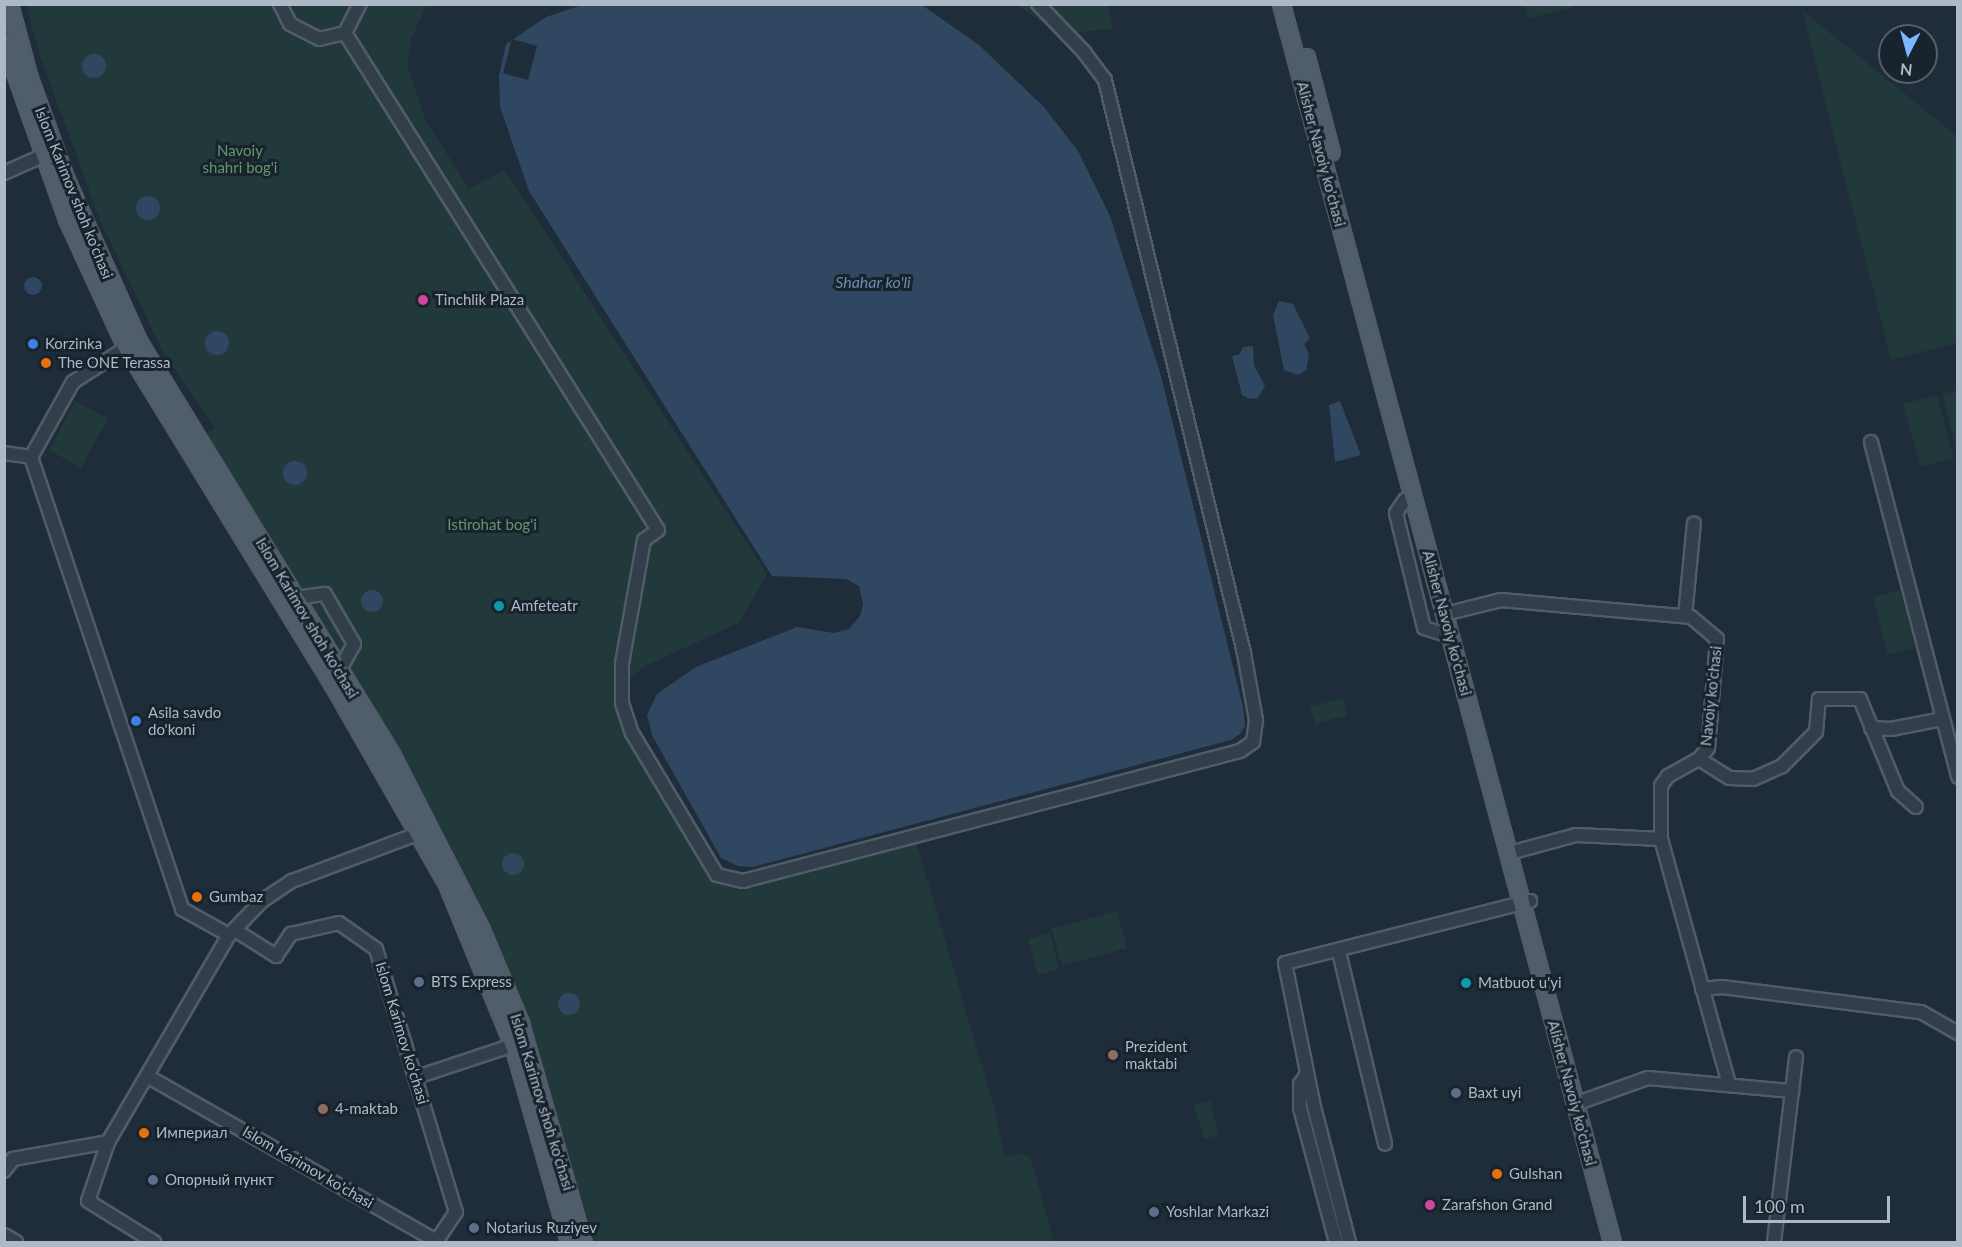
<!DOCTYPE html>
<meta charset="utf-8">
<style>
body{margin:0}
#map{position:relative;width:1962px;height:1247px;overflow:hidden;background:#1f2c39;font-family:Lato,sans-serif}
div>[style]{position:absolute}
.green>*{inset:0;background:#21393a}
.water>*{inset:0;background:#2f4760}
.round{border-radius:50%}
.pier>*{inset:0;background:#1f2c39}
.roads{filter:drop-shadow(2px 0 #505c67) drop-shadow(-2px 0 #505c67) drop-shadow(0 2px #505c67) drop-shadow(0 -2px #505c67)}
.minor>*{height:12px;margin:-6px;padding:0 6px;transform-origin:6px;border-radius:6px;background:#323e4a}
.major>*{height:15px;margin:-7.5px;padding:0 7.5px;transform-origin:7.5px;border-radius:7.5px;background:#505d6a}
.dots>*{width:16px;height:16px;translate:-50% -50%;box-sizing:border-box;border:3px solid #18232e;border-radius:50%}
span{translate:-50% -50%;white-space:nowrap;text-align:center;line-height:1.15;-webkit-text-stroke:6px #18232e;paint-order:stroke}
.park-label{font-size:15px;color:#63986a}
.street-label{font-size:15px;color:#adb9c6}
.poi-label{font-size:15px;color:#adb9c6}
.left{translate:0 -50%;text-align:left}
.water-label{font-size:16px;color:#6b8cac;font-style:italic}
.frame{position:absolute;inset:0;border:6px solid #adb9c6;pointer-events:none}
.north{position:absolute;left:1878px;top:24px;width:60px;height:60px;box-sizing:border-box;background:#18232e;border:2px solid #545f6b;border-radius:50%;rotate:186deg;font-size:16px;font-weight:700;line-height:24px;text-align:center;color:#adb9c6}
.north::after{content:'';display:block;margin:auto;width:21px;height:27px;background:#79b8ff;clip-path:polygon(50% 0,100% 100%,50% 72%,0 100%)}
.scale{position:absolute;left:1743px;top:1196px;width:147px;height:27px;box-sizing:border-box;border:3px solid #adb9c6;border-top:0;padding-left:8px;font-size:18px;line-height:21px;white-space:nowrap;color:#adb9c6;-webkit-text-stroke:4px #18232e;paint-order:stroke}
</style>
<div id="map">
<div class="green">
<i style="clip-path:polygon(26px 5px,427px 5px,412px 37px,407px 64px,425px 119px,469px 189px,505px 170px,767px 574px,739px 623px,643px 667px,616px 690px,617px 702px,649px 772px,710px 876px,718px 883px,735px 885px,916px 841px,996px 1114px,1004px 1157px,1021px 1153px,1031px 1159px,1054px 1242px,594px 1242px,528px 1014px,419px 787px,200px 438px,215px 428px,164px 354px,100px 220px,39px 53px)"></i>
<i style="clip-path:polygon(1018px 5px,1107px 5px,1113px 29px,1058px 34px)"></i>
<i style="clip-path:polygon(1525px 5px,1572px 5px,1573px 8px,1529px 18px)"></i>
<i style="clip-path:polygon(1802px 10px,1957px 136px,1957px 343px,1891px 360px)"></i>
<i style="clip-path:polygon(1957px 390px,1958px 390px,1957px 452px,1942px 394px)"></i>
<i style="clip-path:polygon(1937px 395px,1954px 458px,1920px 467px,1903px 404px)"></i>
<i style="clip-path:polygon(75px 401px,108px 418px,81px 468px,49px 450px)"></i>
<i style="clip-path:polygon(1900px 590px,1915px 648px,1888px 655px,1873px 597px)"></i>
<i style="clip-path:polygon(1343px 698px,1347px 715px,1315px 724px,1310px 707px)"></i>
<i style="clip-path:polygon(1117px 911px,1127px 948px,1062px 966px,1051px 929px)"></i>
<i style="clip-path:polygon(1050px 933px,1059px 969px,1038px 975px,1028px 939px)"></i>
<i style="clip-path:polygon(1210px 1101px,1219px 1135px,1204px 1139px,1194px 1105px)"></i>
</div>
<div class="water">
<i style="clip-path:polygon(582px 5px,922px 5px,979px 45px,1044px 107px,1078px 151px,1110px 216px,1161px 376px,1243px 707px,1245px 726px,1240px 734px,1231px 740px,753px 867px,738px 866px,721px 858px,652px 735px,647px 715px,657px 694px,696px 667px,797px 627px,834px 633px,849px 629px,860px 616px,863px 604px,859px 586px,846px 579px,772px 576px,529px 191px,500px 107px,499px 76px,506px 44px,546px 17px)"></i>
<i class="round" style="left:82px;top:54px;width:24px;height:24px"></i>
<i class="round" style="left:136px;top:196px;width:24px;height:24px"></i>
<i class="round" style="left:24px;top:277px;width:18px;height:18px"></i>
<i style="clip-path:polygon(1279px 301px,1293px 304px,1310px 338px,1304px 344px,1309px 354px,1306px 370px,1298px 375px,1284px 370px,1273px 315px)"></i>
<i class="round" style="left:205px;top:331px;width:24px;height:24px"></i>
<i style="clip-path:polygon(1253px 346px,1254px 365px,1265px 386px,1258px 398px,1250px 399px,1242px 395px,1232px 356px,1240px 354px,1243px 347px)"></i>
<i style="clip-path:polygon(1340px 401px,1361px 455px,1335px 462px,1329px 405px)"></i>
<i class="round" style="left:283px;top:461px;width:24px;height:24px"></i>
<i class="round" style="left:361px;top:590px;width:22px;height:22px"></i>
<i class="round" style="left:502px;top:853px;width:22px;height:22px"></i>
<i class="round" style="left:558px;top:993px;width:22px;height:22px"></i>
</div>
<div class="pier">
<i style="clip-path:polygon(512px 39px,537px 46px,528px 80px,503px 73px)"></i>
</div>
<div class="roads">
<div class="minor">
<i style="left:280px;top:4px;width:22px;rotate:63deg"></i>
<i style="left:290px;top:24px;width:33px;rotate:27deg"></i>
<i style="left:319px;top:39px;width:27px;rotate:-13deg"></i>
<i style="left:345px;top:33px;width:33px;rotate:-63deg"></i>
<i style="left:345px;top:33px;width:587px;rotate:57.8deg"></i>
<i style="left:658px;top:530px;width:17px;rotate:144deg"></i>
<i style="left:644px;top:540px;width:125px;rotate:100.1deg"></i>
<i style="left:622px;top:663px;width:40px;rotate:90deg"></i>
<i style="left:622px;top:703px;width:32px;rotate:72deg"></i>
<i style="left:632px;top:733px;width:165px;rotate:59.1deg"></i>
<i style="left:717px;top:875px;width:27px;rotate:13deg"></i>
<i style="left:743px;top:881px;width:514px;rotate:-14.66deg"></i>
<i style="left:1240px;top:751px;width:16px;rotate:-35deg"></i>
<i style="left:1253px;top:742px;width:22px;rotate:-82deg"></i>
<i style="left:1256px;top:720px;width:68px;rotate:-100.2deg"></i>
<i style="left:1244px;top:653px;width:590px;rotate:-103.64deg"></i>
<i style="left:1105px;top:80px;width:34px;rotate:-127deg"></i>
<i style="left:1085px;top:53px;width:68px;rotate:-133.8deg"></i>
<i style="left:4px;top:173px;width:51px;rotate:-24.1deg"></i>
<i style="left:132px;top:344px;width:70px;rotate:147.2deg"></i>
<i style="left:73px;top:382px;width:86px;rotate:119.2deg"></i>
<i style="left:31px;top:457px;width:477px;rotate:71.5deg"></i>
<i style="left:182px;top:909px;width:54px;rotate:29deg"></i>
<i style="left:229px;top:935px;width:47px;rotate:-45.9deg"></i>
<i style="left:262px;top:901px;width:36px;rotate:-34deg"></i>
<i style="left:292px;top:881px;width:142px;rotate:-20.6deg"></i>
<i style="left:1871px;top:442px;width:346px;rotate:75.4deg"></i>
<i style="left:4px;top:453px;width:27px;rotate:8deg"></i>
<i style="left:1414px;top:497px;width:9px;rotate:162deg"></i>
<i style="left:1405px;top:500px;width:16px;rotate:125deg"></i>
<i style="left:1396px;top:513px;width:118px;rotate:76.3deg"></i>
<i style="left:1424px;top:628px;width:28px;rotate:17deg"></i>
<i style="left:288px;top:599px;width:37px;rotate:-8deg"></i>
<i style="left:325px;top:594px;width:58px;rotate:59.9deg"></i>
<i style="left:354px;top:644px;width:38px;rotate:119deg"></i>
<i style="left:1453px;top:612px;width:49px;rotate:-14deg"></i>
<i style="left:1501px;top:600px;width:191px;rotate:5.1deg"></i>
<i style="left:1691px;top:617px;width:34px;rotate:40deg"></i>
<i style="left:1717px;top:639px;width:109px;rotate:94.7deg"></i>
<i style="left:1708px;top:748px;width:14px;rotate:129deg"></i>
<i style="left:1699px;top:759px;width:36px;rotate:32deg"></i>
<i style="left:1729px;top:778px;width:24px;rotate:2deg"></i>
<i style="left:1753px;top:779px;width:32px;rotate:-24deg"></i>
<i style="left:1782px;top:766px;width:48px;rotate:-45deg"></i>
<i style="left:1816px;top:732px;width:33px;rotate:-85deg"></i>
<i style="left:1819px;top:699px;width:41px"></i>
<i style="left:1860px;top:699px;width:100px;rotate:67.6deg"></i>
<i style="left:1898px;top:791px;width:24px;rotate:42deg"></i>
<i style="left:1685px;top:616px;width:93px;rotate:-84.5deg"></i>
<i style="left:1871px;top:728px;width:20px;rotate:3deg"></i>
<i style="left:1891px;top:729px;width:53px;rotate:-10.9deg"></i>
<i style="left:1661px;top:839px;width:255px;rotate:74.5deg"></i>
<i style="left:1517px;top:851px;width:61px;rotate:-15.2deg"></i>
<i style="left:1576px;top:835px;width:85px;rotate:2.7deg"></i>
<i style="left:1661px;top:839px;width:53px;rotate:-90deg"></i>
<i style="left:1661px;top:786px;width:12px;rotate:-55deg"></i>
<i style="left:1668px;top:776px;width:35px;rotate:-29deg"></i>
<i style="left:235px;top:930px;width:49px;rotate:32.4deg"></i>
<i style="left:276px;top:956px;width:27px;rotate:-56deg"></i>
<i style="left:291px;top:934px;width:49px;rotate:-12.9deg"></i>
<i style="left:339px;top:923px;width:45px;rotate:35.1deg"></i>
<i style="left:376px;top:949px;width:275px;rotate:73.1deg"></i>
<i style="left:456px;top:1212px;width:36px;rotate:124deg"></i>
<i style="left:1339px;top:952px;width:197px;rotate:76.5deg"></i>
<i style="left:1702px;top:989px;width:20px;rotate:-6deg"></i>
<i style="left:1722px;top:987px;width:201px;rotate:7.2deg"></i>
<i style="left:1921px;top:1012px;width:43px;rotate:29.6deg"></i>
<i style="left:1307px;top:1074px;width:12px;rotate:125deg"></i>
<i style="left:1300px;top:1084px;width:24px;rotate:90deg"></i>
<i style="left:1300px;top:1108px;width:139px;rotate:75deg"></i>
<i style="left:147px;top:1076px;width:335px;rotate:29.7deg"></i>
<i style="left:417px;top:1077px;width:101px;rotate:-18.4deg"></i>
<i style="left:1575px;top:1104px;width:77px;rotate:-19.6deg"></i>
<i style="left:1648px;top:1078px;width:145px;rotate:5.2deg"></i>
<i style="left:108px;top:1142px;width:62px;rotate:108.7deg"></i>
<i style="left:88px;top:1201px;width:78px;rotate:31.8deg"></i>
<i style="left:4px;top:1171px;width:15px;rotate:-53deg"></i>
<i style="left:13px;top:1159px;width:97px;rotate:-10.1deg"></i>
<i style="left:108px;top:1142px;width:240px;rotate:-59.7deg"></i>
<i style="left:4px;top:1235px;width:14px;rotate:30deg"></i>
<i style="left:1349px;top:1242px;width:139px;rotate:-104.5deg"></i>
<i style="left:1314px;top:1107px;width:147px;rotate:-101.4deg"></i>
<i style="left:1285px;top:963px;width:253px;rotate:-14.2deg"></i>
<i style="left:1774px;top:1242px;width:186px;rotate:-83.2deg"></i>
</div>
<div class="major">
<i style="left:9px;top:4px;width:77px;rotate:74.9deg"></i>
<i style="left:29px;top:78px;width:109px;rotate:70.1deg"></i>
<i style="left:66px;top:180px;width:176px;rotate:65.9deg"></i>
<i style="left:138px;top:341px;width:484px;rotate:58.5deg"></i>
<i style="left:391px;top:754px;width:198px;rotate:62.9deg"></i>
<i style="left:481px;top:930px;width:101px;rotate:67.2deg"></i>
<i style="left:520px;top:1023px;width:228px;rotate:74deg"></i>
<i style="left:1281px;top:4px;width:1281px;rotate:75.03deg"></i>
<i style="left:4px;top:42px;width:188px;rotate:70.4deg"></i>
<i style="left:67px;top:219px;width:141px;rotate:65.3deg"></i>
<i style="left:126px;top:347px;width:394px;rotate:58.5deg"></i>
<i style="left:332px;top:683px;width:232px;rotate:60.2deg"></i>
<i style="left:447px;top:884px;width:174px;rotate:67.7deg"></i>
<i style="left:513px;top:1045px;width:205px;rotate:74.1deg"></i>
<i style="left:1306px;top:57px;width:98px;rotate:75.3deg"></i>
</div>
</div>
<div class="dots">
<i style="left:423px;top:300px;background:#d1479c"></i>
<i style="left:33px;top:344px;background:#3f7fe0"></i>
<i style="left:46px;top:363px;background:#e8710a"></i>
<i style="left:499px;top:606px;background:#0f9aa8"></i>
<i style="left:136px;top:721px;background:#3f7fe0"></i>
<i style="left:197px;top:897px;background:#e8710a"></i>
<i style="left:419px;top:982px;background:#5c6f8a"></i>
<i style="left:1466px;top:983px;background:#0f9aa8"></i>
<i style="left:1113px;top:1055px;background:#8d6e63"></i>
<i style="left:1456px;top:1093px;background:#5c6f8a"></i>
<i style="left:323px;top:1109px;background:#8d6e63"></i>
<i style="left:144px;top:1133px;background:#e8710a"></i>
<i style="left:1497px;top:1174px;background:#e8710a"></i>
<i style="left:153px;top:1180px;background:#5c6f8a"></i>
<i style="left:1430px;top:1205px;background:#d1479c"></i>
<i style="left:1154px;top:1212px;background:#5c6f8a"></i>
<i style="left:474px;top:1228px;background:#5c6f8a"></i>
</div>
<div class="park-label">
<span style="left:240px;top:159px">Navoiy<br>shahri bog'i</span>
<span style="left:492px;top:525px">Istirohat bog'i</span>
</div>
<div class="street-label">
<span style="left:1321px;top:154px;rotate:75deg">Alisher Navoiy ko'chasi</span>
<span style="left:74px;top:193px;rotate:68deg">Islom Karimov shoh ko'chasi</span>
<span style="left:307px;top:618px;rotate:59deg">Islom Karimov shoh ko'chasi</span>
<span style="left:1447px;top:623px;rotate:75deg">Alisher Navoiy ko'chasi</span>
<span style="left:1711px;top:696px;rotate:-84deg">Navoiy ko'chasi</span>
<span style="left:402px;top:1033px;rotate:73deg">Islom Karimov ko‘chasi</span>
<span style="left:1572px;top:1093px;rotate:75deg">Alisher Navoiy ko'chasi</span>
<span style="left:542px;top:1102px;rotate:73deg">Islom Karimov shoh ko'chasi</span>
<span style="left:308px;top:1167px;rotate:30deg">Islom Karimov ko'chasi</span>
</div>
<div class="poi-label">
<span class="left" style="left:435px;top:300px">Tinchlik Plaza</span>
<span class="left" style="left:45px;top:344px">Korzinka</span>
<span class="left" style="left:58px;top:363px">The ONE Terassa</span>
<span class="left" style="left:511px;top:606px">Amfeteatr</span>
<span class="left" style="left:148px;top:721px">Asila savdo<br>do'koni</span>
<span class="left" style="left:209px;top:897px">Gumbaz</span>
<span class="left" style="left:431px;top:982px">BTS Express</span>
<span class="left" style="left:1478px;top:983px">Matbuot u'yi</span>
<span class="left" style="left:1125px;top:1055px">Prezident<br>maktabi</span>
<span class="left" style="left:1468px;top:1093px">Baxt uyi</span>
<span class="left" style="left:335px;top:1109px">4-maktab</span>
<span class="left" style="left:156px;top:1133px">Империал</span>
<span class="left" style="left:1509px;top:1174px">Gulshan</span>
<span class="left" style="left:165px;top:1180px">Опорный пункт</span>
<span class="left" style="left:1442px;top:1205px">Zarafshon Grand</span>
<span class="left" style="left:1166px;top:1212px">Yoshlar Markazi</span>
<span class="left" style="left:486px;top:1228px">Notarius Ruziyev</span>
</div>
<div class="water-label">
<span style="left:873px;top:282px">Shahar ko'li</span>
</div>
<div class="frame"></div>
<div class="north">N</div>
<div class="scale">100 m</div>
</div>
